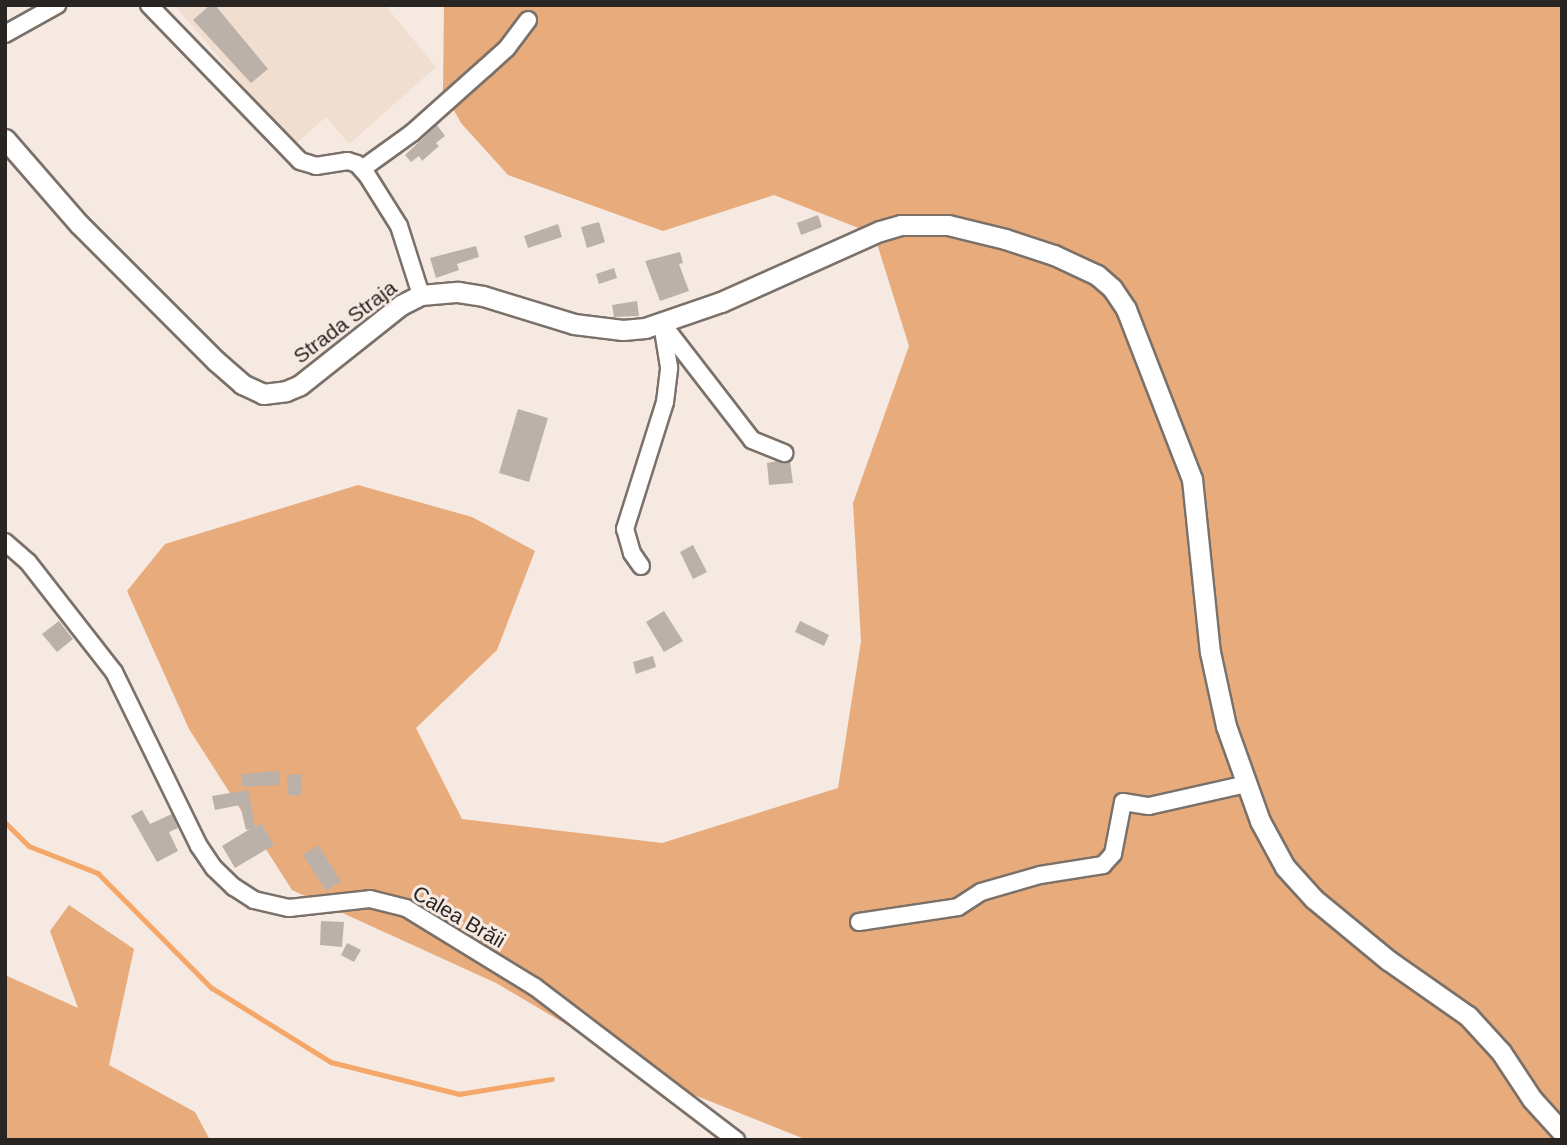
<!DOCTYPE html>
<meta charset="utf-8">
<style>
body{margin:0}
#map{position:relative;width:1567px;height:1145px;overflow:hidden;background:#f5e9e1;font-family:Arial,sans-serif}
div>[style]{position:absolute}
.built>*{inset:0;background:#f0ded0}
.green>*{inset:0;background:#e8ab7b}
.stream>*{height:4.5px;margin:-2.25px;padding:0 2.25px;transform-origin:2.25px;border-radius:2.25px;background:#f4a768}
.building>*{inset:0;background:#bcb1a9}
.roads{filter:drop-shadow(2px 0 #7b7169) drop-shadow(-2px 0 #7b7169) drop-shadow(0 2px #7b7169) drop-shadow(0 -2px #7b7169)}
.minor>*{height:16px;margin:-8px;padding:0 8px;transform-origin:8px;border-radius:8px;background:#fff}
.major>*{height:19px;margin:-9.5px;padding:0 9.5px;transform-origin:9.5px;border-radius:9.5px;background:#fff}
span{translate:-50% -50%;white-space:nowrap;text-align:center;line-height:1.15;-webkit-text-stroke:6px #f5e9e1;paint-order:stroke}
.street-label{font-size:21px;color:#292522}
.frame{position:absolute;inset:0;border:7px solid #292522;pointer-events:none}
</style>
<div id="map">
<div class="built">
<i style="clip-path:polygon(174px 5px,385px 5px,436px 67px,349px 144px,326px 117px,294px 145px)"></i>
</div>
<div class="green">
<i style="clip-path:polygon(444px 5px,1562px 5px,1562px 1140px,807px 1140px,669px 1085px,496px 983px,292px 890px,189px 729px,127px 591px,165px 544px,358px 485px,472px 517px,535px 551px,497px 650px,416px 728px,462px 819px,662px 843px,838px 788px,861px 641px,853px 503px,909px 346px,874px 234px,774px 195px,663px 231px,508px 175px,461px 123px,443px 91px)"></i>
<i style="clip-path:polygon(69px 905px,134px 949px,109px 1065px,195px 1112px,210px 1140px,5px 1140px,5px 975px,78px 1008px,50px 931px)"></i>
</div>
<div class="stream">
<i style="left:5px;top:822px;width:34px;rotate:45deg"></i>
<i style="left:29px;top:846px;width:74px;rotate:21.4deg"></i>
<i style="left:98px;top:873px;width:162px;rotate:45.3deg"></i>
<i style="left:212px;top:988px;width:140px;rotate:31.9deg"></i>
<i style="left:331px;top:1062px;width:132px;rotate:14deg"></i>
<i style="left:459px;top:1094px;width:94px;rotate:-9.2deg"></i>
</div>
<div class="building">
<i style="clip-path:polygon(210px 5px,215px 5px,268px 69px,251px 83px,193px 20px)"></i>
<i style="clip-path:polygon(437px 125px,445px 136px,436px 143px,439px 146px,422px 161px,419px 156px,411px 162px,405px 155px)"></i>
<i style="clip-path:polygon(818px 215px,822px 227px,801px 235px,797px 223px)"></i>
<i style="clip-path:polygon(599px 222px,605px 242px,587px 248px,581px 227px)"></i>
<i style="clip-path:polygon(558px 224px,562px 237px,528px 248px,524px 236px)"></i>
<i style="clip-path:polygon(476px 246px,479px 257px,457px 264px,459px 270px,436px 278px,430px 258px)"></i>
<i style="clip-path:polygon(680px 252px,683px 263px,679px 264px,689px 291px,660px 301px,645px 261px)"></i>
<i style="clip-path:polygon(614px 268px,617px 278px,599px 284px,596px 274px)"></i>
<i style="clip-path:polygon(637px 301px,639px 316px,614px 317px,612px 305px)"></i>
<i style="clip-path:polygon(518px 409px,548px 418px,529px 482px,499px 473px)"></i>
<i style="clip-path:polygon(777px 461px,790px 461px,793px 483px,769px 485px,767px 463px)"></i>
<i style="clip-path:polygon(693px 545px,707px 572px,693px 579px,680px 552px)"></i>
<i style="clip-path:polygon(664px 611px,683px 641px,664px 652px,646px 622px)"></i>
<i style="clip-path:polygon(59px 621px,73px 639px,57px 652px,42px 634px)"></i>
<i style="clip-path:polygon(800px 621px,829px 635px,824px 646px,795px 632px)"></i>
<i style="clip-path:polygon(653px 656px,656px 667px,636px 674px,633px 662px)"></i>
<i style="clip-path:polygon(279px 771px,280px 785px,242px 787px,241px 774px)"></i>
<i style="clip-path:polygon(301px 774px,302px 795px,288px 795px,287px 775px)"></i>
<i style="clip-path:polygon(248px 790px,255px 827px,261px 823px,274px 845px,235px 868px,222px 846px,250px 829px,246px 830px,240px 805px,215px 810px,212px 796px)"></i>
<i style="clip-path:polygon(142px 810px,150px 824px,172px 814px,178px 828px,169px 832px,178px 851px,157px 862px,131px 816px)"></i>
<i style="clip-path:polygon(318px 845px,341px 881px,326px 891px,303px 855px)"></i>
<i style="clip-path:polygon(321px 921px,344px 922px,342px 947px,320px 945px)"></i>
<i style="clip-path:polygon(347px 943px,361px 950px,354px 962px,341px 955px)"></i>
</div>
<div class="roads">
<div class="minor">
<i style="left:149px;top:5px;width:217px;rotate:45.9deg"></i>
<i style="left:300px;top:161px;width:17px;rotate:17deg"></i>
<i style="left:316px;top:166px;width:32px;rotate:-9deg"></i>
<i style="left:348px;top:161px;width:9px;rotate:18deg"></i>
<i style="left:357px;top:164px;width:15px;rotate:48deg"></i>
<i style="left:367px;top:175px;width:60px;rotate:57.9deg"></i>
<i style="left:399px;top:226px;width:72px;rotate:72.3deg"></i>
<i style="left:5px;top:34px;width:60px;rotate:-29.1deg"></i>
<i style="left:362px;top:169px;width:62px;rotate:-35.8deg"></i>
<i style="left:412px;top:133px;width:98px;rotate:-41.7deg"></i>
<i style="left:485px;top:68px;width:30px;rotate:-42deg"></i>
<i style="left:507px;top:48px;width:35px;rotate:-53deg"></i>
<i style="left:664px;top:326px;width:144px;rotate:52.3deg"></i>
<i style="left:752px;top:440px;width:35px;rotate:22deg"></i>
<i style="left:5px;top:542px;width:30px;rotate:41deg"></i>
<i style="left:28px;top:562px;width:140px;rotate:52deg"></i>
<i style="left:114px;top:672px;width:194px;rotate:64deg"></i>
<i style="left:199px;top:846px;width:27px;rotate:56deg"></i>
<i style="left:214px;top:868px;width:28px;rotate:44deg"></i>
<i style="left:234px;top:887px;width:24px;rotate:33deg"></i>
<i style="left:254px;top:900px;width:36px;rotate:13deg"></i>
<i style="left:289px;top:908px;width:81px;rotate:-6.3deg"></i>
<i style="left:370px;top:899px;width:37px;rotate:14deg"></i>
<i style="left:406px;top:908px;width:151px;rotate:31.5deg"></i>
<i style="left:535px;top:987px;width:253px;rotate:37.3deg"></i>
<i style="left:641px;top:566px;width:16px;rotate:-125deg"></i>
<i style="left:632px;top:553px;width:25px;rotate:-106deg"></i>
<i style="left:625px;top:529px;width:133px;rotate:-72.5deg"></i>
<i style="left:665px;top:402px;width:35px;rotate:-83deg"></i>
<i style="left:669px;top:367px;width:44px;rotate:-99.2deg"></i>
<i style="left:859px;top:922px;width:100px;rotate:-8.6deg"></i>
<i style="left:958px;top:907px;width:27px;rotate:-33deg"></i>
<i style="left:981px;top:892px;width:61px;rotate:-16.1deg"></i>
<i style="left:1040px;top:875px;width:64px;rotate:-9deg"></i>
<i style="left:1103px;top:865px;width:15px;rotate:-48deg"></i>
<i style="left:1113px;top:854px;width:53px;rotate:-79.1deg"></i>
<i style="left:1123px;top:802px;width:26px;rotate:9deg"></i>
<i style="left:1149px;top:806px;width:100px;rotate:-12.7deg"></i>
</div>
<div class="major">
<i style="left:5px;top:139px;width:113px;rotate:49deg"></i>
<i style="left:79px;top:224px;width:194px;rotate:45deg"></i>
<i style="left:216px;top:361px;width:35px;rotate:41deg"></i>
<i style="left:242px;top:384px;width:23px;rotate:25deg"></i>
<i style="left:263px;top:394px;width:23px;rotate:-7deg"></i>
<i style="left:286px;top:391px;width:15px;rotate:-23deg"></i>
<i style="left:300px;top:385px;width:129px;rotate:-38.4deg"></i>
<i style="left:401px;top:305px;width:22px;rotate:-27deg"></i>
<i style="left:421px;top:295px;width:37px;rotate:-5deg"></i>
<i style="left:458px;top:292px;width:25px;rotate:9deg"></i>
<i style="left:483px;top:296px;width:95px;rotate:17.1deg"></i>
<i style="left:574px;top:324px;width:49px;rotate:7deg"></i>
<i style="left:623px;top:330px;width:22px;rotate:-5deg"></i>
<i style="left:645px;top:328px;width:80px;rotate:-18.9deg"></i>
<i style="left:721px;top:302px;width:174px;rotate:-24.1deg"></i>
<i style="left:880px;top:231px;width:22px;rotate:-16deg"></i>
<i style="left:901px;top:225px;width:47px"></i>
<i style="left:948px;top:225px;width:59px;rotate:13.8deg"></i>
<i style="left:1005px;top:239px;width:52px;rotate:18.1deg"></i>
<i style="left:1054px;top:255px;width:47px;rotate:24.9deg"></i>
<i style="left:1097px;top:275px;width:20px;rotate:41deg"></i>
<i style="left:1112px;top:288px;width:25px;rotate:56deg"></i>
<i style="left:1126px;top:309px;width:182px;rotate:68.8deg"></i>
<i style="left:1192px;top:479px;width:174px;rotate:84.1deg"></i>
<i style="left:1210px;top:652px;width:76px;rotate:77.8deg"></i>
<i style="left:1226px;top:726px;width:101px;rotate:70.3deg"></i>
<i style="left:1260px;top:821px;width:52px;rotate:61.5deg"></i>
<i style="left:1285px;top:867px;width:43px;rotate:47.8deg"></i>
<i style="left:1314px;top:899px;width:96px;rotate:39.5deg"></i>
<i style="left:1388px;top:960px;width:98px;rotate:35deg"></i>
<i style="left:1468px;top:1016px;width:49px;rotate:47.5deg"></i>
<i style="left:1501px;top:1052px;width:56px;rotate:56.6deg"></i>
<i style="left:1532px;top:1099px;width:45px;rotate:47.7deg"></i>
</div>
</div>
<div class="street-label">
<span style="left:345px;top:322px;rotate:-37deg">Strada Straja</span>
<span style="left:459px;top:917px;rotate:30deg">Calea Brăii</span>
</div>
<div class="frame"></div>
</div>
